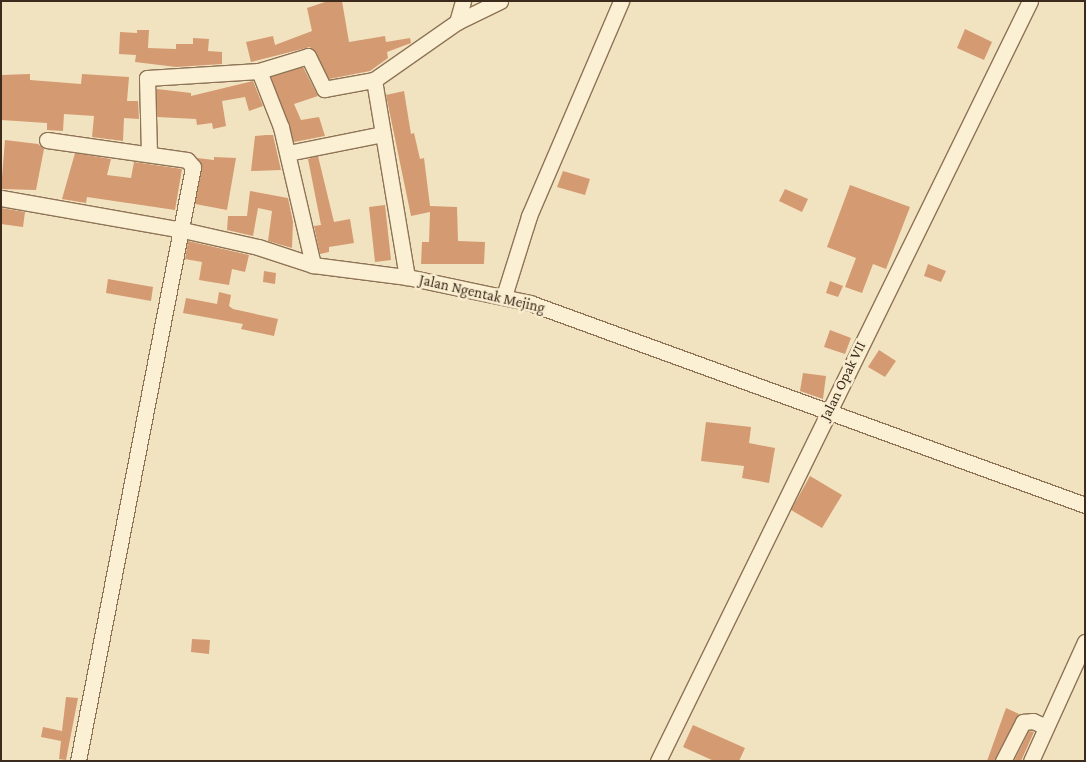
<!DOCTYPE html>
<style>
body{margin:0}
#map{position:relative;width:1086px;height:762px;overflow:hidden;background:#f2e3c0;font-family:"Crimson Pro",serif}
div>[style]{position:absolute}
.building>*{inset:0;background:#d49a72}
.roads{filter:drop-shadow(1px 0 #8e7356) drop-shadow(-1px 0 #8e7356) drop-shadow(0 1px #8e7356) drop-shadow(0 -1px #8e7356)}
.minor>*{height:15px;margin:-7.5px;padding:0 7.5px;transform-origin:7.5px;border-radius:7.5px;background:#fcf0d4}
span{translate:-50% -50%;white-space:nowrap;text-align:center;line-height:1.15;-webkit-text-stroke:5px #f9edd0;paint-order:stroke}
.street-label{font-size:15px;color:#3c2b1c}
.frame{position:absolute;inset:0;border:2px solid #3c2b1c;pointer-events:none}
</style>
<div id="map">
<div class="building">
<i style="clip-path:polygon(328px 1px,342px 1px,349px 42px,385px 36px,386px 42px,410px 38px,411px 43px,387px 52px,388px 58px,370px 71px,329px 79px,310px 47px,251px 62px,246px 42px,273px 36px,275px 45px,312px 31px,307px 8px)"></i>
<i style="clip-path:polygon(965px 29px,992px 42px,984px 60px,957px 48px)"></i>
<i style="clip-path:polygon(137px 30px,149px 30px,148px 48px,176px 49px,176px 44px,193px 44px,193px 38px,209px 39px,208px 51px,222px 52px,222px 64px,176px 67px,135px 62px,136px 55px,119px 54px,120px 32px,137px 33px)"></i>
<i style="clip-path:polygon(303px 67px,318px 96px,294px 104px,301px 120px,319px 117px,325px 136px,294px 142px,271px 77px)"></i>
<i style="clip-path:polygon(30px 74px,30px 80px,81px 84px,82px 74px,129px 77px,127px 101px,138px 101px,139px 119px,124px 118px,123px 141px,92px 137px,94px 116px,64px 114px,63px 131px,47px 130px,47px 123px,1px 120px,1px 75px)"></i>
<i style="clip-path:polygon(253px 81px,263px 106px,249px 111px,245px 97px,222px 101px,226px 126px,213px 129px,212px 123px,197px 125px,196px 119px,157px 117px,157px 89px,191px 93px,191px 96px)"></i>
<i style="clip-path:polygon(404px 91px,411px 134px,414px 133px,420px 159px,424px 158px,430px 206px,457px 207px,458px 241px,485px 242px,484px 264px,421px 264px,422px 242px,429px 242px,430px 212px,411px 216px,386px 95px)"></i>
<i style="clip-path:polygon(266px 135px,273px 135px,281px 170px,251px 171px,255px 136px)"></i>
<i style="clip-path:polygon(5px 140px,38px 144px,44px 149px,36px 190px,1px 189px)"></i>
<i style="clip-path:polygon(75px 153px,111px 159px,107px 175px,131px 178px,134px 162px,182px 169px,175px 210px,87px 197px,86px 203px,62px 199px)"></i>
<i style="clip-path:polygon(318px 156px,334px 222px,350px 219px,354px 243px,329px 247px,329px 252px,320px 254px,314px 226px,321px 225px,308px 159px)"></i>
<i style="clip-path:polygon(214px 157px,236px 158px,227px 210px,195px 204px,202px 168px,197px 158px,214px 160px)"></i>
<i style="clip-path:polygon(563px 171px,590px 179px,585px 195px,557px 187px)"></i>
<i style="clip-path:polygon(850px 185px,910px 207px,886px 269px,873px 264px,862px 293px,845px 287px,856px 258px,827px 247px)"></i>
<i style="clip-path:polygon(785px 189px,808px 199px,802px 212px,779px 201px)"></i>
<i style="clip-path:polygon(250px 191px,288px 198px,293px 222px,292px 248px,268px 241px,272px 211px,258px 208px,253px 236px,227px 230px,228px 216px,247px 216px)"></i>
<i style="clip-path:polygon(385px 205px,391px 260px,375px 262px,369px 207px)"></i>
<i style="clip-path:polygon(1px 208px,25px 212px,23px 227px,1px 224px)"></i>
<i style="clip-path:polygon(188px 241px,249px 255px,245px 272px,232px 269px,229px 285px,199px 280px,202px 262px,185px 259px)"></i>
<i style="clip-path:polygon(928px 264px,946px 271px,941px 282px,924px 276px)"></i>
<i style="clip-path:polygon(264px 271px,276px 273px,275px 284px,263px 282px)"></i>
<i style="clip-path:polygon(108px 279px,153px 287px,151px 301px,106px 293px)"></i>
<i style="clip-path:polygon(830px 281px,843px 286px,838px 297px,826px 293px)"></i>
<i style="clip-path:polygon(219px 292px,231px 295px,229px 306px,233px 309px,278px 319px,274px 336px,241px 329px,243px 324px,183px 313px,186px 298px,217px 304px)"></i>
<i style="clip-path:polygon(830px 330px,851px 338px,845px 354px,824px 347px)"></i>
<i style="clip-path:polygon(879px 350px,896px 361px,885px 377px,868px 367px)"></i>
<i style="clip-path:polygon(803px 373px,826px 376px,823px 399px,800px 391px)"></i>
<i style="clip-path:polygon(706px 422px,751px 427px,749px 443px,775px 448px,769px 483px,742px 478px,744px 466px,701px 461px)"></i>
<i style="clip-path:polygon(810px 476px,842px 495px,822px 528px,791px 510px)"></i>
<i style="clip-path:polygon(192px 639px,210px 640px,209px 654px,191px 652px)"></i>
<i style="clip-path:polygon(66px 697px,78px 698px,66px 760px,59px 759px,61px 741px,41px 737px,43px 727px,62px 731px)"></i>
<i style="clip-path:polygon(1006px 708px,1019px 714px,994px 761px,987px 761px)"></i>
<i style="clip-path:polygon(693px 725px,745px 748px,739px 761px,714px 761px,683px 747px)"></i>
<i style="clip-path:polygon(1029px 731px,1034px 732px,1021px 761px,1014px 761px)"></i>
</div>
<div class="roads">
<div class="minor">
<i style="left:457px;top:22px;width:22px;rotate:-74deg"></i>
<i style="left:259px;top:71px;width:51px;rotate:-17deg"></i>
<i style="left:308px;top:56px;width:37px;rotate:64deg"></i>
<i style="left:324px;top:89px;width:51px;rotate:-10.2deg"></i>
<i style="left:374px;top:80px;width:101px;rotate:-34.9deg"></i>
<i style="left:457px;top:22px;width:48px;rotate:-26deg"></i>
<i style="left:374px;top:80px;width:200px;rotate:80.5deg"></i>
<i style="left:47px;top:140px;width:141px;rotate:8.1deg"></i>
<i style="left:187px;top:160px;width:9px;rotate:49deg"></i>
<i style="left:193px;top:167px;width:605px;rotate:100.96deg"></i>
<i style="left:288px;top:153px;width:96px;rotate:-11.4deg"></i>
<i style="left:149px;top:154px;width:76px;rotate:-91.5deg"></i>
<i style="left:147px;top:78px;width:112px;rotate:-3.6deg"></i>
<i style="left:259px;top:71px;width:60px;rotate:68.6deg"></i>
<i style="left:281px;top:127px;width:142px;rotate:76.9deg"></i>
<i style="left:1px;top:198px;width:185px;rotate:10deg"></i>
<i style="left:183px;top:230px;width:77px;rotate:12.8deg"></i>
<i style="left:258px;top:247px;width:58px;rotate:18.1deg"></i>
<i style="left:313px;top:265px;width:95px;rotate:7.3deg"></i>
<i style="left:407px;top:277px;width:126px;rotate:11.9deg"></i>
<i style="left:530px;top:303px;width:591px;rotate:20deg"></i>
<i style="left:504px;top:296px;width:84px;rotate:-72.6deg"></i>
<i style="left:529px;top:216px;width:234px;rotate:-66.8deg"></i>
<i style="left:658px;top:761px;width:846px;rotate:-63.92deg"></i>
<i style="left:1003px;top:761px;width:44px;rotate:-62.9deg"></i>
<i style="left:1023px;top:722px;width:10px;rotate:-6deg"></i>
<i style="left:1033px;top:721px;width:14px;rotate:25deg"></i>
<i style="left:1031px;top:761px;width:131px;rotate:-65.6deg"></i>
</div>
</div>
<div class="street-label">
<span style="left:482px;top:294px;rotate:13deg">Jalan Ngentak Mejing</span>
<span style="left:843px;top:381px;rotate:-64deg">Jalan Opak VII</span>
</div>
<div class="frame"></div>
</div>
